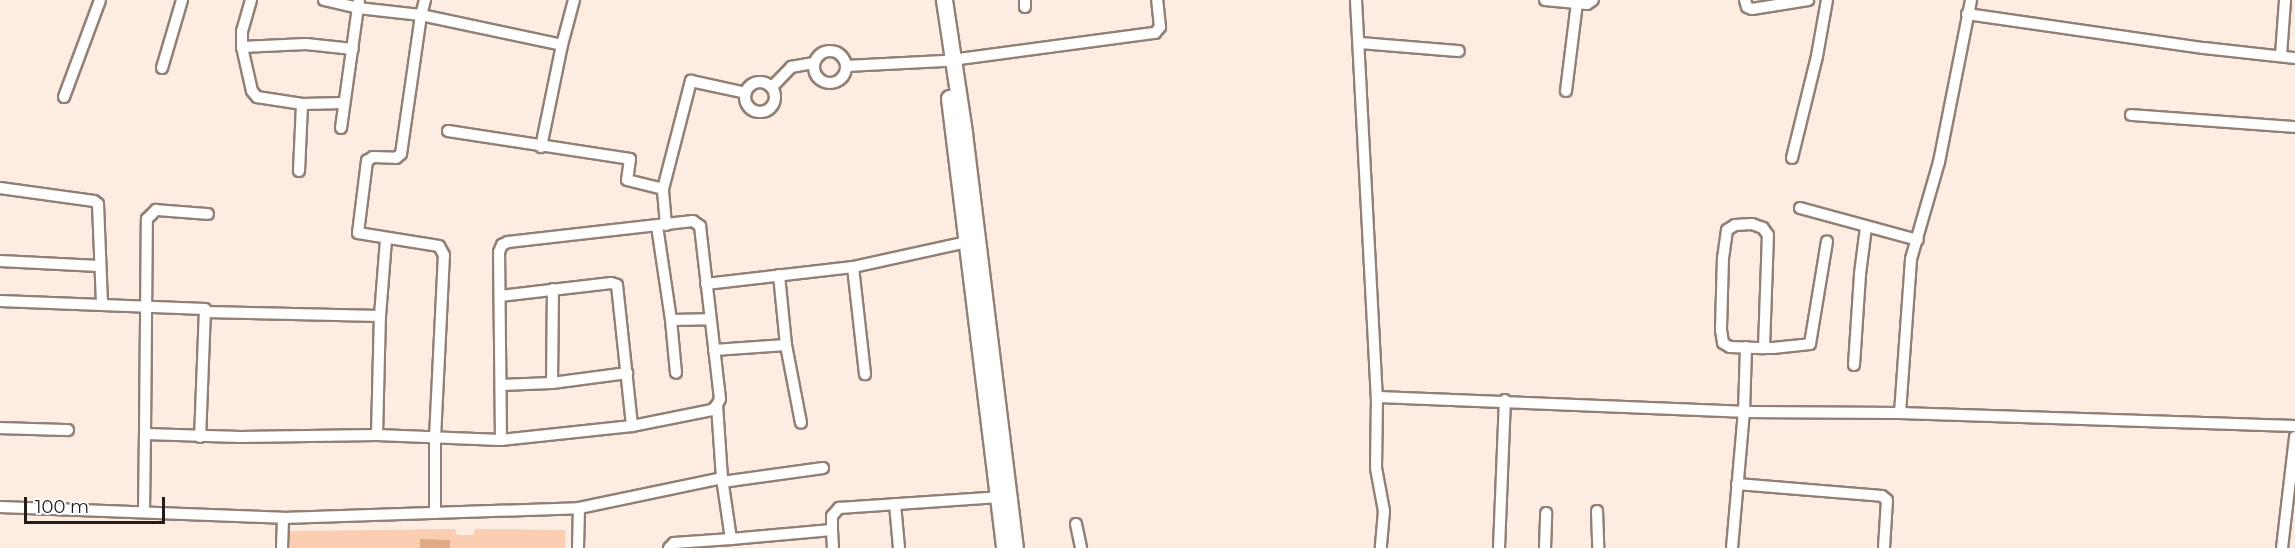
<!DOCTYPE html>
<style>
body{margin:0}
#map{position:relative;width:2295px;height:548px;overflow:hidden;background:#fcece2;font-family:Montserrat,sans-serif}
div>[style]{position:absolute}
.green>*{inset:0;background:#fbceb2}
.water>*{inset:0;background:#deaa88}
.roads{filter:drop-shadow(2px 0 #928075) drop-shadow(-2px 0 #928075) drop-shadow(0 2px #928075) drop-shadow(0 -2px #928075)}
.street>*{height:10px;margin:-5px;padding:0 5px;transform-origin:5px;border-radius:5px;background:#fff}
.street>.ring{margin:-5px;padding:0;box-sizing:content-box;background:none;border:10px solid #fff;border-radius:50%}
.secondary>*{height:15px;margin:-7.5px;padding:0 7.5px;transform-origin:7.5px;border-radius:7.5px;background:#fff}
span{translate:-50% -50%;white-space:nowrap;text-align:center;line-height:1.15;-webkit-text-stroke:5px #fff;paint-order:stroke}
.scale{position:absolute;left:24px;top:497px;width:141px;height:27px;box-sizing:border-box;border:3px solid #231c17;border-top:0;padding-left:8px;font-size:18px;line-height:21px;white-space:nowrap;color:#231c17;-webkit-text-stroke:4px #fff;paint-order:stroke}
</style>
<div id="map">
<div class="green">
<i style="clip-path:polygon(455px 529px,457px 535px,473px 535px,475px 529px,565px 530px,565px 548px,289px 548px,289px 531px)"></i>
</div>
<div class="water">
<i style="clip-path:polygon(420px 539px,450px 540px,450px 548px,420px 548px)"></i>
</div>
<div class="roads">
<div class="street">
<i style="left:251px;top:0;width:32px;rotate:106deg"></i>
<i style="left:242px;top:31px;width:16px;rotate:90deg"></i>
<i style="left:242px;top:47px;width:45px;rotate:77.2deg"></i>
<i style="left:252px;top:91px;width:8px;rotate:50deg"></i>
<i style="left:257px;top:97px;width:46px;rotate:8.8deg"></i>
<i style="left:302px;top:104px;width:42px;rotate:-1.4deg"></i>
<i style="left:324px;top:0;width:35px;rotate:13deg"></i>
<i style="left:358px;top:8px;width:63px;rotate:6.3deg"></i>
<i style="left:421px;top:15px;width:16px;rotate:-75deg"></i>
<i style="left:1356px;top:0;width:398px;rotate:87deg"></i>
<i style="left:1377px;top:397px;width:367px;rotate:2.3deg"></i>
<i style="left:1744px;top:412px;width:65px;rotate:-88.2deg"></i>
<i style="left:1545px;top:0;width:42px;rotate:5.4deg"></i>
<i style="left:1587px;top:4px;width:7px;rotate:-34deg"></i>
<i style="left:1745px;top:0;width:7px;rotate:74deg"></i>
<i style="left:1747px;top:7px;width:5px;rotate:22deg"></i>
<i style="left:1752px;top:9px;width:57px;rotate:-9.1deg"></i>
<i style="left:1025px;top:7px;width:7px;rotate:-90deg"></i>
<i style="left:1967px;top:14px;width:239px;rotate:8.2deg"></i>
<i style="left:2204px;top:48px;width:92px;rotate:6.3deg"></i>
<i style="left:1359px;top:43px;width:100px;rotate:4.6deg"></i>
<i style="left:242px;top:47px;width:64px;rotate:-2.7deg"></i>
<i style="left:306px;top:44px;width:47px;rotate:6.1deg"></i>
<i class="ring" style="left:814px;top:51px;width:22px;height:22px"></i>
<i style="left:2281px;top:55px;width:55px;rotate:-85.8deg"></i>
<i style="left:846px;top:66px;width:98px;rotate:-2.9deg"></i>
<i style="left:944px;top:61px;width:213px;rotate:-7.6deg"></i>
<i style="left:1155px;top:33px;width:8px;rotate:-50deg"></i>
<i style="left:1160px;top:27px;width:27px;rotate:-96deg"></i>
<i style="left:162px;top:68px;width:71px;rotate:-73.6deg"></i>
<i class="ring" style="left:745px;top:82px;width:20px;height:20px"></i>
<i style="left:772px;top:87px;width:28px;rotate:-46deg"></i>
<i style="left:791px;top:67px;width:23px;rotate:-10deg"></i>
<i style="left:1566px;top:91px;width:89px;rotate:-82.9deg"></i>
<i style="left:64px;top:97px;width:103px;rotate:-69.6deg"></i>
<i style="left:2131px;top:115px;width:164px;rotate:4.2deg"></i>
<i style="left:341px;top:128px;width:129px;rotate:-82deg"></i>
<i style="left:448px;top:131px;width:184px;rotate:8.7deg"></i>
<i style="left:630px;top:159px;width:21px;rotate:98deg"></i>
<i style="left:627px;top:180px;width:37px;rotate:14deg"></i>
<i style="left:541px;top:147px;width:104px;rotate:-78.4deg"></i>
<i style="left:1792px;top:158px;width:105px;rotate:-76.2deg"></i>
<i style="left:1817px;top:56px;width:57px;rotate:-79.9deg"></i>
<i style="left:299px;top:171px;width:67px;rotate:-87.4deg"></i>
<i style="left:0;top:188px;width:95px;rotate:7.9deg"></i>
<i style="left:94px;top:201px;width:5px;rotate:37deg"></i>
<i style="left:98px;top:204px;width:101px;rotate:87.7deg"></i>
<i style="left:102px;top:305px;width:103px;rotate:2.2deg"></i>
<i style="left:205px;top:309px;width:128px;rotate:92.2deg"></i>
<i style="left:1800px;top:208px;width:122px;rotate:15.2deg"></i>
<i style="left:693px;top:221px;width:9px;rotate:36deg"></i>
<i style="left:700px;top:226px;width:174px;rotate:83.4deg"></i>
<i style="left:720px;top:399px;width:7px;rotate:117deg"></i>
<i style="left:717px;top:405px;width:7px;rotate:135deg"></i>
<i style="left:712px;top:410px;width:82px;rotate:168.7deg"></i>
<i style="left:632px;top:426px;width:132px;rotate:173.9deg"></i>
<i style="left:501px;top:440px;width:188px;rotate:-90.6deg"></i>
<i style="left:499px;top:252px;width:8px;rotate:-67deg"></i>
<i style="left:502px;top:245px;width:7px;rotate:-27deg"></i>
<i style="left:508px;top:242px;width:186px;rotate:-6.5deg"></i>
<i style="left:666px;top:225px;width:36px;rotate:-95deg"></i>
<i style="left:663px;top:189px;width:112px;rotate:-75.5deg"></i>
<i style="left:691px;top:81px;width:56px;rotate:12.3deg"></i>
<i style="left:657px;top:226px;width:95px;rotate:81.5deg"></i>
<i style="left:671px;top:320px;width:53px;rotate:84.6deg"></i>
<i style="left:0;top:261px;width:99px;rotate:2.9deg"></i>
<i style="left:853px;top:267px;width:108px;rotate:83.6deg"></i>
<i style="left:779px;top:275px;width:70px;rotate:84.3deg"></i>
<i style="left:786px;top:345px;width:79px;rotate:79.1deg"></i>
<i style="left:706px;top:284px;width:148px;rotate:-6.6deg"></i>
<i style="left:853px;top:267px;width:117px;rotate:-12.4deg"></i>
<i style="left:500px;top:296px;width:112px;rotate:-6.7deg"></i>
<i style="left:611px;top:283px;width:6px;rotate:18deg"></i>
<i style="left:617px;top:285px;width:142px;rotate:83.9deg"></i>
<i style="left:0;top:301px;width:102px;rotate:2.2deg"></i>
<i style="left:206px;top:312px;width:174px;rotate:1.3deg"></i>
<i style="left:380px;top:316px;width:76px;rotate:-85.5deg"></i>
<i style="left:671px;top:320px;width:39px;rotate:-1deg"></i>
<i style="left:1764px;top:348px;width:113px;rotate:-88deg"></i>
<i style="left:1768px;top:235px;width:9px;rotate:-126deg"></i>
<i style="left:1763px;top:228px;width:12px;rotate:-160deg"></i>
<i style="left:1752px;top:224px;width:17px;rotate:177deg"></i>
<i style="left:1735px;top:225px;width:9px;rotate:148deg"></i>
<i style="left:1727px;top:230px;width:27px;rotate:98deg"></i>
<i style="left:1723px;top:257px;width:73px;rotate:91.6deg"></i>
<i style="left:1721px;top:330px;width:13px;rotate:81deg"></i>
<i style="left:1723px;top:343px;width:8px;rotate:30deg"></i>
<i style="left:1730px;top:347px;width:34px;rotate:2deg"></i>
<i style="left:1764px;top:348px;width:9px"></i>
<i style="left:1773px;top:348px;width:37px;rotate:-6deg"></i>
<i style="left:1810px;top:344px;width:104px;rotate:-80.6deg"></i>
<i style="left:714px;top:350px;width:72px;rotate:-4deg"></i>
<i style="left:1854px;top:365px;width:91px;rotate:-86.2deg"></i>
<i style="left:1860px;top:274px;width:47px;rotate:-82.7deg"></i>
<i style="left:552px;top:383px;width:94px;rotate:-89.4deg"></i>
<i style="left:501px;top:385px;width:51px;rotate:-2.2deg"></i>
<i style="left:552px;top:383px;width:76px;rotate:-7.6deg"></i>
<i style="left:1377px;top:397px;width:71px;rotate:90.8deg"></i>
<i style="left:1376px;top:468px;width:44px;rotate:79.5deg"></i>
<i style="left:1384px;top:511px;width:37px;rotate:95deg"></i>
<i style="left:717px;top:405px;width:73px;rotate:86.1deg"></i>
<i style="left:1900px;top:413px;width:154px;rotate:-85.9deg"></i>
<i style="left:1911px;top:259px;width:101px;rotate:-73.9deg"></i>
<i style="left:1939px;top:162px;width:165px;rotate:-78.8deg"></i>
<i style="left:0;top:428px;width:68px;rotate:1.7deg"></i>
<i style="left:145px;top:434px;width:215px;rotate:-89.5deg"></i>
<i style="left:147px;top:219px;width:13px;rotate:-45deg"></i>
<i style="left:156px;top:210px;width:52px;rotate:4.4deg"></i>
<i style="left:377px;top:435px;width:119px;rotate:-88.6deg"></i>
<i style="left:722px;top:482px;width:102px;rotate:-7.9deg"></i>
<i style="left:1737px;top:484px;width:145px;rotate:4.7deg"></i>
<i style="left:1882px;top:496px;width:6px;rotate:39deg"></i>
<i style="left:1887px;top:500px;width:48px;rotate:93.6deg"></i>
<i style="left:895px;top:504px;width:44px;rotate:84.8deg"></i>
<i style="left:0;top:507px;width:283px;rotate:2.2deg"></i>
<i style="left:283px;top:518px;width:296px;rotate:-1.9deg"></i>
<i style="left:579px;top:508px;width:146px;rotate:-11.8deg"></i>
<i style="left:722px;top:478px;width:62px;rotate:81.6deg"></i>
<i style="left:731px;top:539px;width:101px;rotate:-5.1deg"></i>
<i style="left:832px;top:530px;width:14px;rotate:-90deg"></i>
<i style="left:832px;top:516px;width:11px;rotate:-49deg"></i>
<i style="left:839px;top:508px;width:160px;rotate:-3.9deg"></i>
<i style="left:1597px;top:511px;width:37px;rotate:88deg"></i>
<i style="left:144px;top:512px;width:78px;rotate:-89.3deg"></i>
<i style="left:145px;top:434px;width:95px;rotate:1.8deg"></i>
<i style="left:240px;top:437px;width:137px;rotate:-0.8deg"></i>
<i style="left:377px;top:435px;width:124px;rotate:2.3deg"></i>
<i style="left:435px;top:513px;width:75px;rotate:-90deg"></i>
<i style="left:435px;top:438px;width:183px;rotate:-87.2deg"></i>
<i style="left:444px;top:255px;width:10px;rotate:-119deg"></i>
<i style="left:439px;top:246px;width:82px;rotate:-170.9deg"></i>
<i style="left:358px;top:233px;width:73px;rotate:-82.9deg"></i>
<i style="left:367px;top:161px;width:7px;rotate:-34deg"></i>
<i style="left:373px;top:157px;width:23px;rotate:2deg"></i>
<i style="left:396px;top:158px;width:6px;rotate:-39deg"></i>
<i style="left:401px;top:154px;width:140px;rotate:-81.8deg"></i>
<i style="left:421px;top:15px;width:144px;rotate:12deg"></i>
<i style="left:562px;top:45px;width:47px;rotate:-75.1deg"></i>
<i style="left:1076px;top:524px;width:25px;rotate:78deg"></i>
<i style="left:832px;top:530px;width:18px;rotate:87deg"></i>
<i style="left:282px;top:548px;width:30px;rotate:-88deg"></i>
<i style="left:578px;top:548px;width:40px;rotate:-88.6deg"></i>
<i style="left:669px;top:548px;width:7px;rotate:-45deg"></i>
<i style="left:674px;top:543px;width:57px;rotate:-4deg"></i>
<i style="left:1499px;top:548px;width:148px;rotate:-87.7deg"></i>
<i style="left:1545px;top:548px;width:35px;rotate:-88deg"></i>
<i style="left:1732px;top:548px;width:137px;rotate:-85deg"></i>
<i style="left:1744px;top:412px;width:156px;rotate:0.4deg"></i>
<i style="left:1900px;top:413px;width:395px;rotate:1.9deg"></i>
<i style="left:2282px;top:548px;width:112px;rotate:-83.3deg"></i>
</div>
<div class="secondary">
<i style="left:944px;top:0;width:134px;rotate:81.4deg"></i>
<i style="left:964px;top:133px;width:418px;rotate:83deg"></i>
<i style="left:949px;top:98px;width:453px;rotate:83deg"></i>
</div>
</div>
<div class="scale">100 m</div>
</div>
